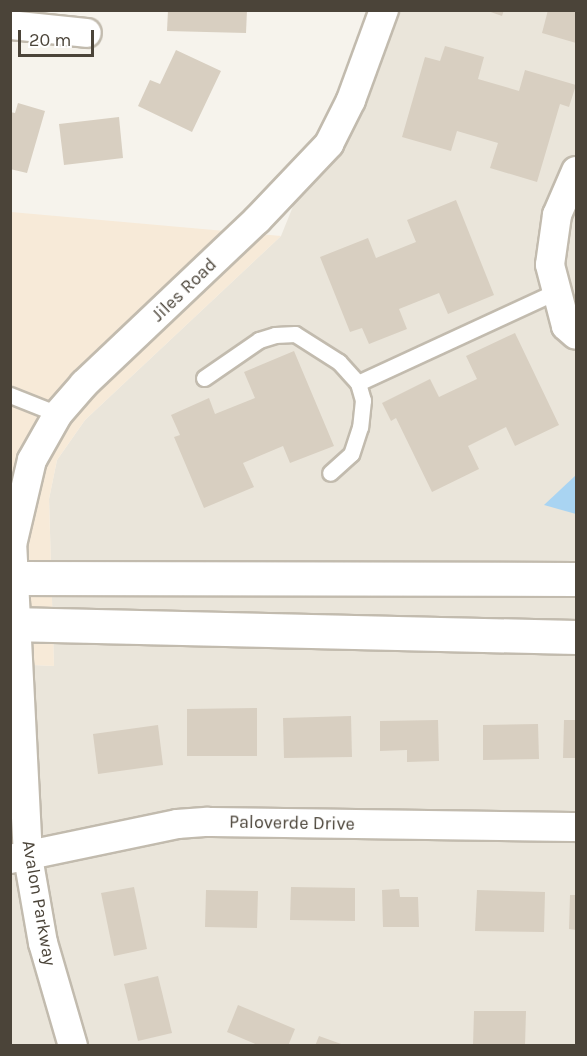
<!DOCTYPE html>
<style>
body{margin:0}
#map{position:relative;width:587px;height:1056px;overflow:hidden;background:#f6f3ec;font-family:Karla,sans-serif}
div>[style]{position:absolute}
.residential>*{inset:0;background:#eae5da}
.commercial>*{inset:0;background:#f7ead8}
.water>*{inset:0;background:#a9d4f2}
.building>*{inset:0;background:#d8cfc1}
.roads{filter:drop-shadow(2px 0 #c2bbae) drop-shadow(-2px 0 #c2bbae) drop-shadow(0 2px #c2bbae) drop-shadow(0 -2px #c2bbae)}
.service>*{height:15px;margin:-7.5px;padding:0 7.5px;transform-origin:7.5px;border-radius:7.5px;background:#fff}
.minor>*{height:28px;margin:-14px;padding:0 14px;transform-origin:14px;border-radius:14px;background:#fff}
.tertiary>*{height:33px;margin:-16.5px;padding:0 16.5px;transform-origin:16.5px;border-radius:16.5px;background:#fff}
span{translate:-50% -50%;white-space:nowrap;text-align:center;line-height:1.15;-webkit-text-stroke:5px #fff;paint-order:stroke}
.street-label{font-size:18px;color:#4b4439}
.frame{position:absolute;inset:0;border:12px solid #4b4439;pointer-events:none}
.scale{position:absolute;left:18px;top:30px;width:76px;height:27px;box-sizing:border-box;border:3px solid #4b4439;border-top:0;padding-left:8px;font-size:18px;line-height:21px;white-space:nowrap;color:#4b4439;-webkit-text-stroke:4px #fff;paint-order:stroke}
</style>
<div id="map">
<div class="residential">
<i style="clip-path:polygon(372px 11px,576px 11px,576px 1045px,11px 1046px,11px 664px,54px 666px,49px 499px,57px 460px,85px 420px,281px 236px)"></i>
</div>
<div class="commercial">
<i style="clip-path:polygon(11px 212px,281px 236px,85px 420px,57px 460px,49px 499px,54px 666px,11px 664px)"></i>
</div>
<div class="water">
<i style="clip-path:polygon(576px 475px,576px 514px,544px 505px)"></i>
</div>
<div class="building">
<i style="clip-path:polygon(168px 10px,247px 10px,246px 33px,167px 31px)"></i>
<i style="clip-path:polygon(485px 10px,504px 10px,502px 16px)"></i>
<i style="clip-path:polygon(548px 10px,576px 10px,576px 43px,542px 33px)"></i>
<i style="clip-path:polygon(445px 46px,484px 57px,478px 79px,519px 91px,525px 70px,576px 85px,569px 107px,560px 104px,537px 182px,490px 168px,498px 143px,457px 131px,451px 151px,402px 137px,425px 57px,440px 61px)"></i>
<i style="clip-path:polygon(176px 50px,221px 71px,192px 132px,138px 106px,150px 80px,160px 84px)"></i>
<i style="clip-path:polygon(18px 103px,45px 111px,27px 173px,10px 169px,10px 112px,15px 113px)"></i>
<i style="clip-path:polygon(119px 117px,123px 158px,64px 165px,59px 124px)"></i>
<i style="clip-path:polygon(456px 200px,494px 295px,448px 314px,439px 293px,399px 309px,407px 329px,369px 344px,362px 328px,350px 332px,320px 257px,368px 238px,376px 258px,416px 242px,407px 220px)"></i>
<i style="clip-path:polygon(515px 333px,559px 425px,515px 446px,506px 427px,468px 446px,479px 469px,432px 492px,396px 418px,391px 421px,382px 403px,430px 379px,439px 397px,477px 379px,466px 356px)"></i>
<i style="clip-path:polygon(294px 351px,334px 446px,290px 463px,283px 446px,243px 463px,254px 487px,204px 508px,174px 437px,180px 435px,171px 415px,209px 398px,215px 414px,255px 398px,244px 372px)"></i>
<i style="clip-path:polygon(257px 708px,257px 756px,187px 756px,187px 709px)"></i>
<i style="clip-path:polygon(351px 716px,352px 757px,284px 758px,283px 718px)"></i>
<i style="clip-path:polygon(438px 720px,439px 761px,407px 762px,407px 750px,380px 751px,380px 721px)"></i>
<i style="clip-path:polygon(564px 720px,576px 720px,576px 758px,563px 758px)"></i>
<i style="clip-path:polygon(538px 724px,539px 759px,483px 760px,483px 725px)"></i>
<i style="clip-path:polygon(158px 725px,163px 765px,98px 774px,93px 734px)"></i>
<i style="clip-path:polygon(134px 887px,147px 949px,114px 956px,101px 893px)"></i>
<i style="clip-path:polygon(291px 887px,355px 888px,355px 921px,290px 920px)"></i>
<i style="clip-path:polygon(399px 889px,400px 897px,418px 897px,419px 927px,383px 927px,382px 890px)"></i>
<i style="clip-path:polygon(206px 890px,258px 891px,257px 928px,205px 927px)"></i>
<i style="clip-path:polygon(477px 890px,545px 892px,544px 932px,475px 931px)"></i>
<i style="clip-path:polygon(570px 895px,576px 895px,576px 930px,569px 929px)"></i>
<i style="clip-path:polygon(158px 976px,172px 1033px,138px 1041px,124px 984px)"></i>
<i style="clip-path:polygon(238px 1005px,295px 1029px,288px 1046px,260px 1046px,227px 1032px)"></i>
<i style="clip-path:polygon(474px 1011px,526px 1011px,525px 1046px,473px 1046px)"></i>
<i style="clip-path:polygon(319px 1036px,344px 1045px,344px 1046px,315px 1046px)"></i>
</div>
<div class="roads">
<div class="service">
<i style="left:204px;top:378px;width:67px;rotate:-34.6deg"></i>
<i style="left:259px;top:340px;width:17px;rotate:-17deg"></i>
<i style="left:275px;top:335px;width:20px;rotate:-3deg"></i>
<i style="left:295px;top:334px;width:52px;rotate:32.5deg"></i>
<i style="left:339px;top:362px;width:28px;rotate:48deg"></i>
<i style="left:358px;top:383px;width:18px;rotate:74deg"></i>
<i style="left:363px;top:400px;width:27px;rotate:96deg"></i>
<i style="left:360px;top:427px;width:28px;rotate:108deg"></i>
<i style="left:351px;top:454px;width:28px;rotate:138deg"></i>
<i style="left:358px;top:383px;width:217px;rotate:-24.8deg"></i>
<i style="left:10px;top:395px;width:52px;rotate:21.6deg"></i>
</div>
<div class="minor">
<i style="left:10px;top:25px;width:77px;rotate:5.9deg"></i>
<i style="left:576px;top:171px;width:48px;rotate:113.4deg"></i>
<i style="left:557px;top:215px;width:50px;rotate:98deg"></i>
<i style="left:550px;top:265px;width:63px;rotate:75.3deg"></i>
<i style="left:566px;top:326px;width:13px;rotate:42deg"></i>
<i style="left:10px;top:859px;width:171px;rotate:-11.8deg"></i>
<i style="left:177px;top:824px;width:31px;rotate:-4deg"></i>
<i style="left:208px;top:822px;width:368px;rotate:0.8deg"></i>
<i style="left:73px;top:1046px;width:107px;rotate:-106.2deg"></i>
<i style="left:43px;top:943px;width:87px;rotate:-99.9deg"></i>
<i style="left:28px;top:857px;width:312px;rotate:-92.9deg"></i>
<i style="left:12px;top:545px;width:87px;rotate:-76.8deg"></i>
<i style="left:32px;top:460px;width:53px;rotate:-60.5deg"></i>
<i style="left:58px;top:414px;width:40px;rotate:-49deg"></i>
<i style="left:84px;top:384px;width:238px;rotate:-43.5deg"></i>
<i style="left:257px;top:220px;width:105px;rotate:-46.5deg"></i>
<i style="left:329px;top:144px;width:49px;rotate:-63.4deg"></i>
<i style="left:351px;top:100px;width:96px;rotate:-69.9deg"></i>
</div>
<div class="tertiary">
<i style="left:10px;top:578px;width:566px;rotate:0.1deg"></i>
<i style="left:10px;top:624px;width:566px;rotate:1.32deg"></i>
</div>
</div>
<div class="street-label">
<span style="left:184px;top:290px;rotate:-44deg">Jiles Road</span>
<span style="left:292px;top:823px;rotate:1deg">Paloverde Drive</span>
<span style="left:39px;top:903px;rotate:80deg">Avalon Parkway</span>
</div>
<div class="frame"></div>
<div class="scale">20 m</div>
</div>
